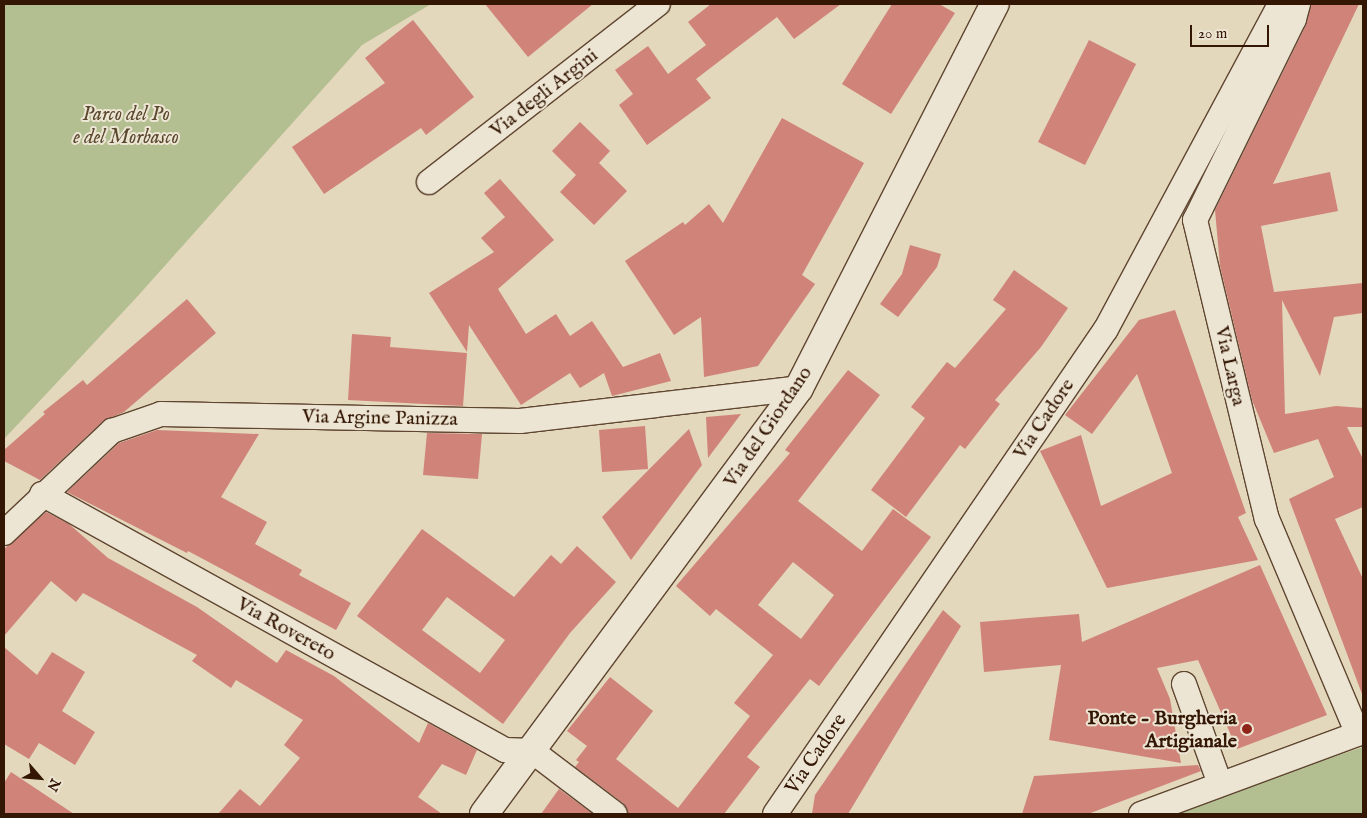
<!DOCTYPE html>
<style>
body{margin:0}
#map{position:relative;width:1367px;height:818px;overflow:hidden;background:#e3d7bc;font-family:"IM FELL English",serif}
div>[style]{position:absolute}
.green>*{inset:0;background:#b3be91}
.building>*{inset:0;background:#d08379}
.roads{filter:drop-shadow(1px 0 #5f4631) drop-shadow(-1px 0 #5f4631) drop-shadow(0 1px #5f4631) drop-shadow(0 -1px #5f4631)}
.street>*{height:24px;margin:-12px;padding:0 12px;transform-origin:12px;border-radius:12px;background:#ede5d3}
.secondary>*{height:28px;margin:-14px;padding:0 14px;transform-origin:14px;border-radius:14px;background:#ede5d3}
.dots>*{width:14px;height:14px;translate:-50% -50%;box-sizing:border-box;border:2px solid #ede5d3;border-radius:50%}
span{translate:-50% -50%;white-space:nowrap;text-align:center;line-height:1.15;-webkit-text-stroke:4px #ede5d3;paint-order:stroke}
.street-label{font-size:20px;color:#331603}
.park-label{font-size:20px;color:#59482e;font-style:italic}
.poi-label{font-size:20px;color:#331603;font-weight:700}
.right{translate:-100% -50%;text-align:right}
.frame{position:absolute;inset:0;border:5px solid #331603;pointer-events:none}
.north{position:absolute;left:15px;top:753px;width:50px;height:50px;-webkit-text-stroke:4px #ede5d3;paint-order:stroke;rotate:117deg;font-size:14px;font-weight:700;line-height:20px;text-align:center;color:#331603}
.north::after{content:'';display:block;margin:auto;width:18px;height:22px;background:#331603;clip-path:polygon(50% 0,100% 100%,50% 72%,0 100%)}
.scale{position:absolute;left:1190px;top:25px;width:79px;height:22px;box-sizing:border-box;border:2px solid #331603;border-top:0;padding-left:6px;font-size:15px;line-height:18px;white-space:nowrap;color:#331603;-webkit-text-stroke:4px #ede5d3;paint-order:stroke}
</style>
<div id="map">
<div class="green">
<i style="clip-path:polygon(4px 4px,431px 4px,362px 45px,136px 298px,4px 439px)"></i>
<i style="clip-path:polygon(1363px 747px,1363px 814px,1165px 814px,1223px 794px)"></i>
</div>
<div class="building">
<i style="clip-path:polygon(485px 4px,593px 4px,528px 57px)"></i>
<i style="clip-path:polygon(711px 4px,841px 4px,794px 39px,777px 17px,696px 79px,711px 98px,647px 145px,619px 105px,633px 94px,615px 70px,648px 46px,668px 74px,706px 45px,688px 22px)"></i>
<i style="clip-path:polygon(892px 4px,939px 4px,955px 13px,891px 114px,842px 84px)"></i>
<i style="clip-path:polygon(1311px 4px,1359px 4px,1273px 184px,1330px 172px,1338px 211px,1261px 226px,1274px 292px,1363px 283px,1363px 313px,1334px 317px,1320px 376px,1282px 300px,1285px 414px,1336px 406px,1363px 408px,1363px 427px,1347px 427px,1363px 459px,1363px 507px,1335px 519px,1363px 579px,1362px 694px,1289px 499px,1334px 477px,1318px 439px,1274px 453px,1252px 400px,1220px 266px,1215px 210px,1306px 25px)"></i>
<i style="clip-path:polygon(413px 20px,474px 97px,426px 135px,421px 128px,324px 194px,292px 147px,385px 83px,365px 58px)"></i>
<i style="clip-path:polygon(1089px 40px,1136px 64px,1085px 165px,1038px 142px)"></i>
<i style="clip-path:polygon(782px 118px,864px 163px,802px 275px,815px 284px,758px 366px,704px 377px,701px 317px,674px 335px,625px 261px,683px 222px,685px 225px,709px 204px,723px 223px)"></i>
<i style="clip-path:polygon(580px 122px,610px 151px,599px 163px,627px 191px,594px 225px,560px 192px,576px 175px,552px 151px)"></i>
<i style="clip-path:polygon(500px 179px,554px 240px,498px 289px,526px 334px,556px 314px,570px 336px,592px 321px,623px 367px,660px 353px,671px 381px,612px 396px,604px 373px,580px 388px,570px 373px,521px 405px,469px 325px,467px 352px,429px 293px,494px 252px,481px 238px,505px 217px,484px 193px)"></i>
<i style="clip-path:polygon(910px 245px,941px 254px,937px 267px,898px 317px,880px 304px,902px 274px)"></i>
<i style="clip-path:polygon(1014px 270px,1068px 308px,1041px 347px,995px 400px,1000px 404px,965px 449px,960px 445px,906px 517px,871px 490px,925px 418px,911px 407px,947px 362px,955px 368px,1006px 309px,993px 300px)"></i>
<i style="clip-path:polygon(187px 299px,216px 333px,124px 412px,103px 421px,40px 480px,4px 461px,4px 450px,45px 414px,43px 412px,83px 380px,87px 385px)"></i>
<i style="clip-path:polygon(1175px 310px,1246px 513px,1238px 517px,1258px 560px,1107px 588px,1040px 451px,1081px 435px,1101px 506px,1172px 473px,1137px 374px,1092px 434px,1065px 415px,1139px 320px)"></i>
<i style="clip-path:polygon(352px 334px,391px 337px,390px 347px,467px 353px,463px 406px,348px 400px)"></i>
<i style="clip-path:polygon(evenodd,848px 370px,880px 395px,798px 501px,862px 551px,893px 509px,931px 537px,819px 686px,810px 679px,747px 757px,760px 767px,724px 814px,628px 814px,623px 803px,575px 767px,579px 762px,576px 760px,587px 746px,567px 731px,610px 677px,653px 711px,616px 759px,678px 808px,750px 716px,734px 703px,773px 655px,716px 609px,710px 616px,676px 586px,790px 453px,785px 450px,848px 370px,793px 562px,834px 595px,801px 639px,758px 605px,793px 562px)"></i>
<i style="clip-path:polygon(741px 414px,708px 458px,706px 417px)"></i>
<i style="clip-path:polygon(645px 426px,648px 469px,602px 472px,599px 430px)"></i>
<i style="clip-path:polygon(689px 429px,702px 465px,631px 560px,602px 517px)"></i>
<i style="clip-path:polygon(157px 430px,259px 434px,221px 497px,267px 522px,255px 544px,302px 570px,299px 575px,351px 603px,336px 630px,188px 551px,187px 553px,67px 492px,119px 443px)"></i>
<i style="clip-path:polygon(427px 433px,482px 434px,478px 479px,423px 475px)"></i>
<i style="clip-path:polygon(46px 512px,69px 524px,108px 558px,197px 607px,277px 663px,286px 650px,334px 676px,419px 743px,428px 723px,477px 750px,466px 775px,442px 764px,418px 797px,442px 814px,218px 814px,240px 789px,260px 806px,300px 758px,284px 745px,303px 720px,236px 680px,231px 688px,192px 661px,197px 655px,83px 593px,76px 602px,51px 581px,4px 636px,4px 549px)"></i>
<i style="clip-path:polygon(evenodd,422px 529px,514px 597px,551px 555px,561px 564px,577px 546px,616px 582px,570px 633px,503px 724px,357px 616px,422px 529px,447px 597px,505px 640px,480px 673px,422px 630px,447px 597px)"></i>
<i style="clip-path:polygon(1260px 565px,1327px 715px,1237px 749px,1198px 660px,1157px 668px,1170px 699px,1181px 763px,1049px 740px,1061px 665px,984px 672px,980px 622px,1079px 614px,1082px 642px)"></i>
<i style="clip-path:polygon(943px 610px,961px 626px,848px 814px,812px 814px,815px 795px)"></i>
<i style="clip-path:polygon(4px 647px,37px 675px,52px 652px,85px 672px,62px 711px,95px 732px,75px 765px,39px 743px,29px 759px,4px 744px)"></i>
<i style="clip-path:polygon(1198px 765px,1201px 771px,1088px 814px,1022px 814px,1034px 776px)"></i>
<i style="clip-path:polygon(11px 772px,74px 814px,4px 814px,4px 783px)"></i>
<i style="clip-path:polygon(559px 789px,593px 814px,541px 814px)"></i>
</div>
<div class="roads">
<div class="street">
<i style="left:1298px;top:4px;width:16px;rotate:105deg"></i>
<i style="left:1294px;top:19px;width:224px;rotate:116.2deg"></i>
<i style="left:1195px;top:220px;width:308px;rotate:76.5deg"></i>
<i style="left:1267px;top:519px;width:233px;rotate:67.1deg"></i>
<i style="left:429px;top:182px;width:290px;rotate:-37.9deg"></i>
<i style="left:42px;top:494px;width:529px;rotate:28.94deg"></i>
<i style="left:505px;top:750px;width:27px;rotate:2deg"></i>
<i style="left:532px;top:751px;width:104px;rotate:37.2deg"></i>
<i style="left:4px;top:533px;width:149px;rotate:-43.4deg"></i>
<i style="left:112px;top:431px;width:52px;rotate:-19.1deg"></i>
<i style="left:161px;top:414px;width:359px;rotate:1.1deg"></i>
<i style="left:520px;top:421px;width:281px;rotate:-6.7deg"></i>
<i style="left:1184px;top:684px;width:106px;rotate:70.2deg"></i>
<i style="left:775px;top:814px;width:587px;rotate:-55.69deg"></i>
<i style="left:1106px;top:329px;width:369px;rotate:-61.8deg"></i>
<i style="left:1141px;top:814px;width:237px;rotate:-20.3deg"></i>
</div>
<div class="secondary">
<i style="left:484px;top:814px;width:530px;rotate:-53.52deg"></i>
<i style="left:799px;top:388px;width:431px;rotate:-63deg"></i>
</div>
</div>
<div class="dots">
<i style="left:1247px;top:729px;background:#8f2418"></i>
</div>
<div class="street-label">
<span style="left:544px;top:93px;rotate:-38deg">Via degli Argini</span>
<span style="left:1230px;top:366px;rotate:77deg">Via Larga</span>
<span style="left:380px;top:418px;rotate:1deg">Via Argine Panizza</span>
<span style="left:1044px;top:419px;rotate:-56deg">Via Cadore</span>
<span style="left:768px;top:427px;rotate:-56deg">Via del Giordano</span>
<span style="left:286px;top:629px;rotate:29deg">Via Rovereto</span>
<span style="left:816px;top:754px;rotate:-56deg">Via Cadore</span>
</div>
<div class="park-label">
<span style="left:126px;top:126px">Parco del Po<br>e del Morbasco</span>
</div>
<div class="poi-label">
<span class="right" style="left:1237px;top:730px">Ponte - Burgheria<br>Artigianale</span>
</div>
<div class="frame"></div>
<div class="north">N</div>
<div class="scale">20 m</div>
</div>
